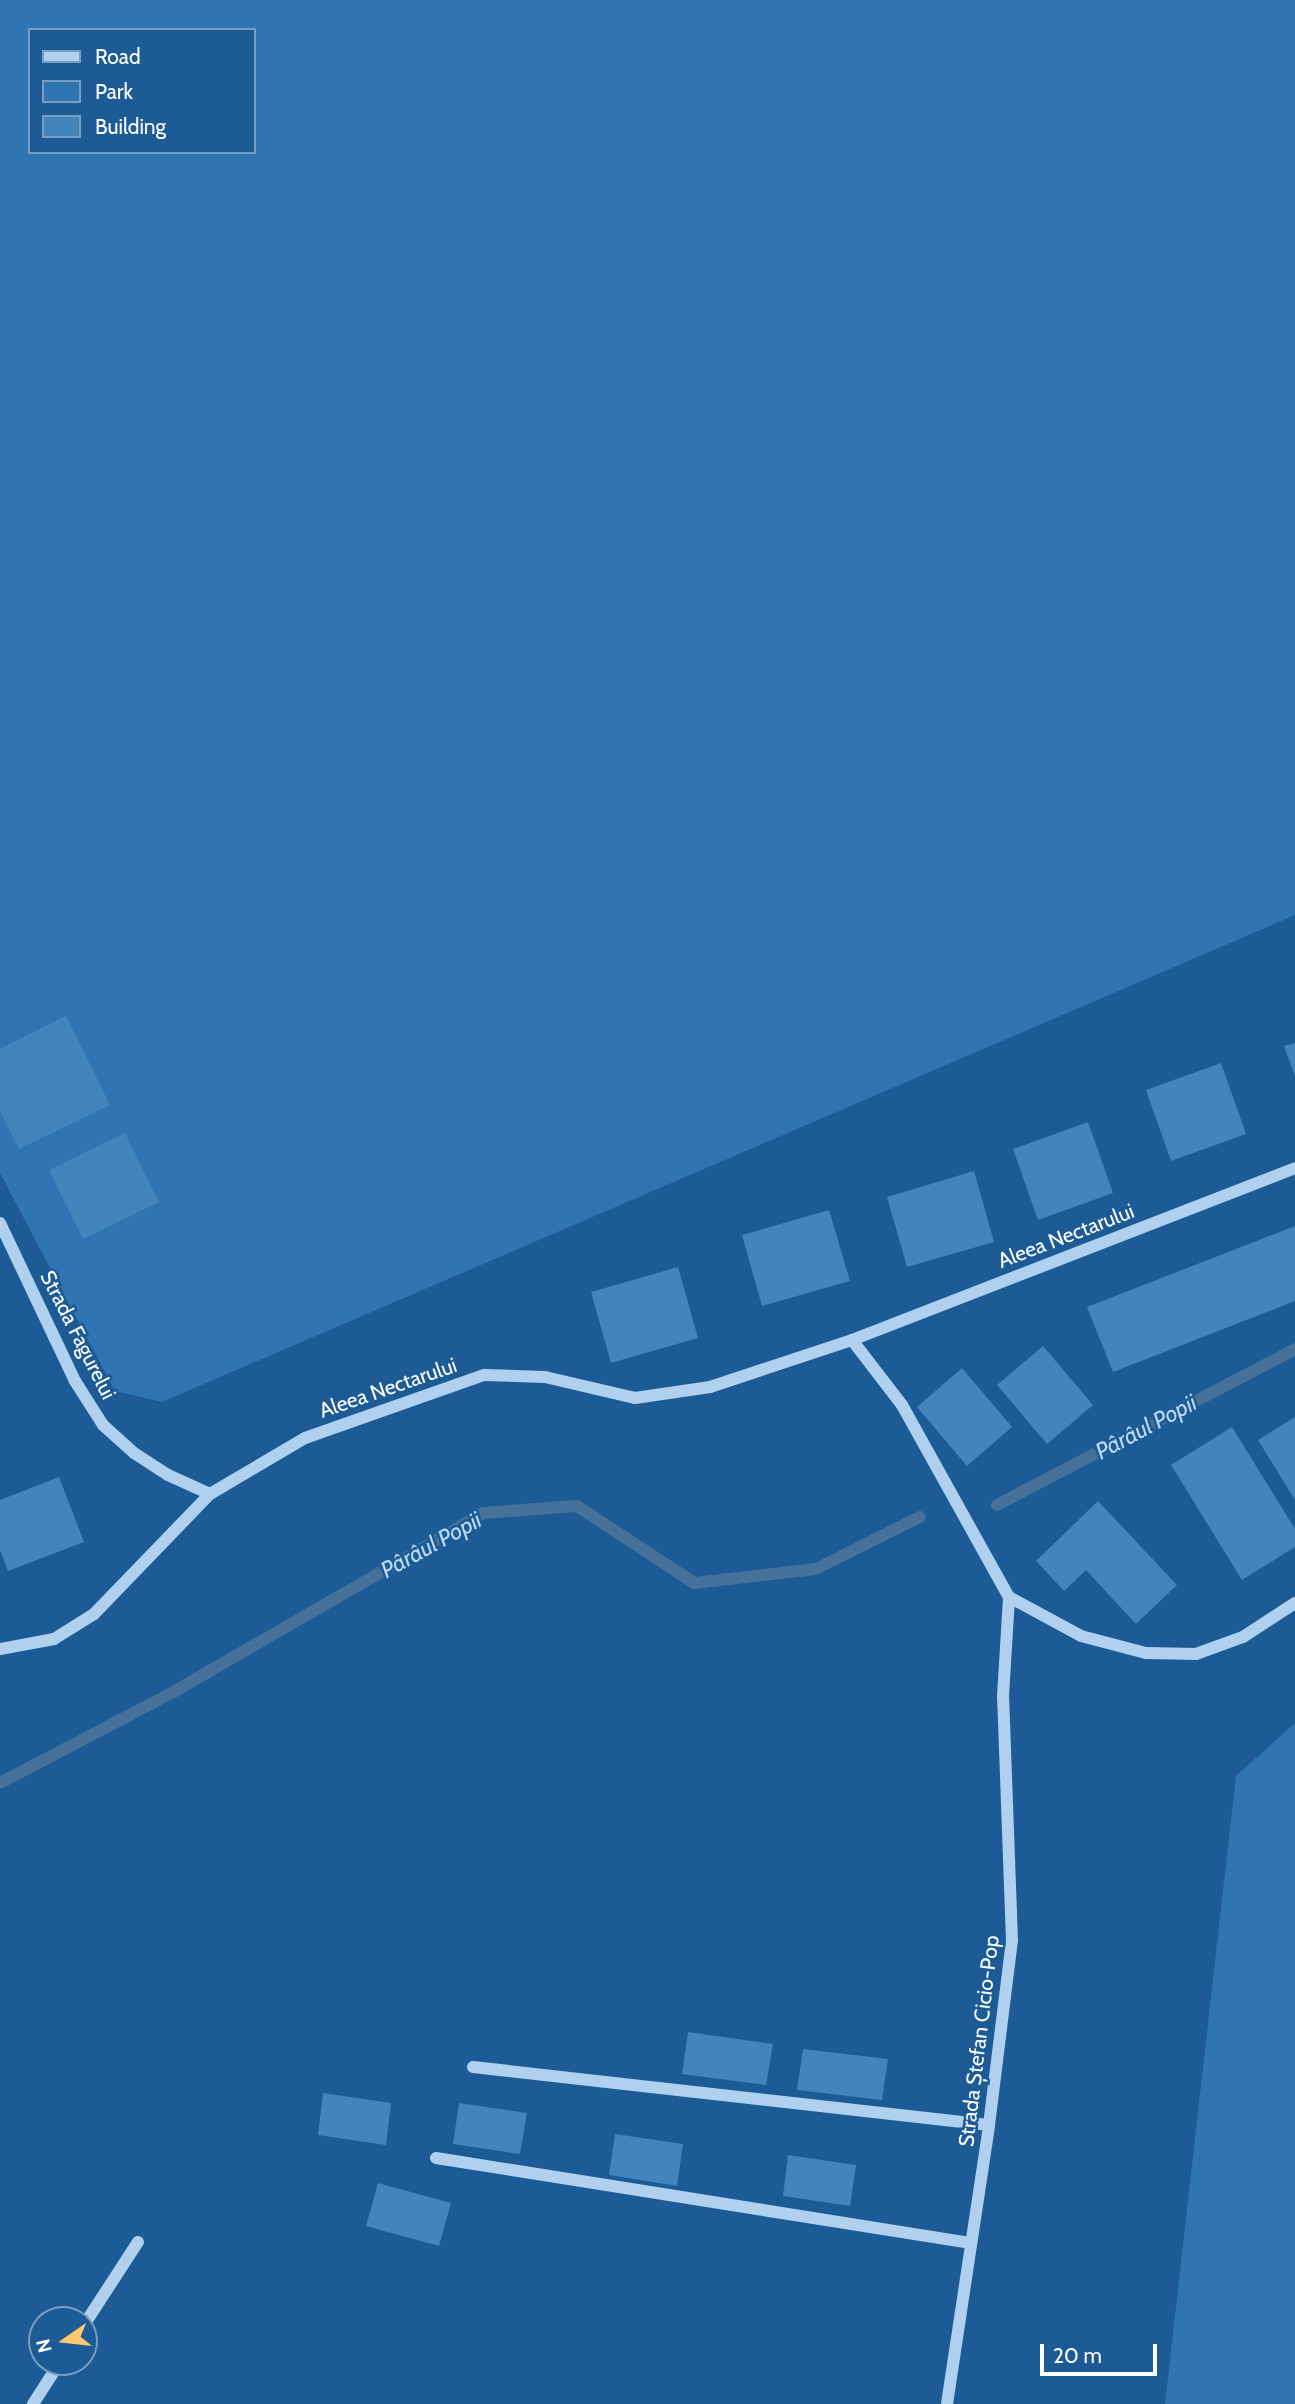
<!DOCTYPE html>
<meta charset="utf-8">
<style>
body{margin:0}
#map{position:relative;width:1295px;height:2404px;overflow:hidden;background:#1c5b95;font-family:Cabin,sans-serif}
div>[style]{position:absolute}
.green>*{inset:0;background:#3075b3}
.stream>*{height:12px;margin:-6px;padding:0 6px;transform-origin:6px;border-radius:6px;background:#45719a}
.building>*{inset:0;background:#4484bc}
.minor>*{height:12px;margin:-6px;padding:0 6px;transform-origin:6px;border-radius:6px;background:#afd1ef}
span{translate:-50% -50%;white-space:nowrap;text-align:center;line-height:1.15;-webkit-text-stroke:5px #1c5b95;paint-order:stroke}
.street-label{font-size:21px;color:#fff}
.water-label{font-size:23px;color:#bbdbf6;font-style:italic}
.legend{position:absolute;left:28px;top:28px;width:228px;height:126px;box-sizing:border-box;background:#1c5b95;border:2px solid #779dbf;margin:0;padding:9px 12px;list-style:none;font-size:21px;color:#fff}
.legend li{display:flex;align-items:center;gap:14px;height:35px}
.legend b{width:35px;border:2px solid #779dbf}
.north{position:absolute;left:28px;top:2306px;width:70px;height:70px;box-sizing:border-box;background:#1c5b95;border:2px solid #779dbf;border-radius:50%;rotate:256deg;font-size:19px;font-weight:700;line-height:28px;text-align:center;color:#fff}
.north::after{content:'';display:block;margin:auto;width:24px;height:32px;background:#ffc86d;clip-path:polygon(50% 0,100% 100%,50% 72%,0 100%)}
.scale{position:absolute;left:1040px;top:2344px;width:117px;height:32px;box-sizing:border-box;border:4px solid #fff;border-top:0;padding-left:9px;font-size:21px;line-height:24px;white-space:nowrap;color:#fff;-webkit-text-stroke:5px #1c5b95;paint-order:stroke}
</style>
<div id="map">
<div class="green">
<i style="clip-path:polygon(evenodd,0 0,1295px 0,1295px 915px,162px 1402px,115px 1391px,0 1173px,0 0,30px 30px,254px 30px,254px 152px,30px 152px,30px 30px)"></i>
<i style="clip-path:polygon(1295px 1723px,1295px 2404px,1165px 2404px,1236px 1776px)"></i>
</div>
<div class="stream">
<i style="left:997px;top:1505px;width:336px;rotate:-27.6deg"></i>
<i style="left:0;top:1783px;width:198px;rotate:-27.7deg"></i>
<i style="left:175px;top:1691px;width:356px;rotate:-30deg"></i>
<i style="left:483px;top:1513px;width:94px;rotate:-4.3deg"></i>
<i style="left:577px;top:1506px;width:140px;rotate:33.3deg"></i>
<i style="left:694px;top:1583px;width:123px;rotate:-6.5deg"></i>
<i style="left:816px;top:1569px;width:116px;rotate:-26.6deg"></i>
</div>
<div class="building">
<i style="clip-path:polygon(66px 1016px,110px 1105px,19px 1149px,0 1111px,0 1049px)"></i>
<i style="clip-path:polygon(1295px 1043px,1295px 1076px,1284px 1046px)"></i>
<i style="clip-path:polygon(1221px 1063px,1246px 1134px,1171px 1161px,1146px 1090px)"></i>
<i style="clip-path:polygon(1088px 1122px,1113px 1193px,1038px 1220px,1013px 1149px)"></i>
<i style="clip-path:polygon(125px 1133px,159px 1202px,83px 1239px,49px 1170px)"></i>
<i style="clip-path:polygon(974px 1171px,994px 1242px,907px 1267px,887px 1197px)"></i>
<i style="clip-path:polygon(829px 1210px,850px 1281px,762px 1306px,742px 1235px)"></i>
<i style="clip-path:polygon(1295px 1226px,1295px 1301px,1113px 1372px,1087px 1307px)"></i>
<i style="clip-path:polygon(678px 1267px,698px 1338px,611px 1363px,591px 1292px)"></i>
<i style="clip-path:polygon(1043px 1346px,1093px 1405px,1047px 1444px,997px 1385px)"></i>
<i style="clip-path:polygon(962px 1368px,1012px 1427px,967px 1466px,917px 1407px)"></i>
<i style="clip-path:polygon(1295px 1417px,1295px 1500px,1258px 1440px)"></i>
<i style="clip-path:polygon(1232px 1427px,1295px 1529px,1295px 1547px,1242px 1580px,1171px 1465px)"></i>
<i style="clip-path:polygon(59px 1477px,84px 1542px,8px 1571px,0 1550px,0 1500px)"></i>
<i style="clip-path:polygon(1098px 1501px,1177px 1585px,1136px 1624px,1086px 1570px,1064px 1591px,1036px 1561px)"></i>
<i style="clip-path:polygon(688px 2032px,773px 2044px,766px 2085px,682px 2074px)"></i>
<i style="clip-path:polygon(803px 2049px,888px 2059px,882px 2100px,797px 2090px)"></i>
<i style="clip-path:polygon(323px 2093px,391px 2103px,386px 2145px,318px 2135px)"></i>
<i style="clip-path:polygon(459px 2103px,527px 2113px,520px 2154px,453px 2144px)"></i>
<i style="clip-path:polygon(615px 2134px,683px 2144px,677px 2186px,609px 2175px)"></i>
<i style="clip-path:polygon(788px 2155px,856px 2165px,850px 2206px,783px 2196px)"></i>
<i style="clip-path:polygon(378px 2183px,451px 2203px,439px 2246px,366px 2226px)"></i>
</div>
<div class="minor">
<i style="left:0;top:1223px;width:175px;rotate:64.6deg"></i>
<i style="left:75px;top:1381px;width:52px;rotate:57.5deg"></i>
<i style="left:103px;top:1425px;width:42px;rotate:42.1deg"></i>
<i style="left:134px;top:1453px;width:40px;rotate:32.9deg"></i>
<i style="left:168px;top:1475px;width:46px;rotate:24.3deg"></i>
<i style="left:852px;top:1340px;width:82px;rotate:52.4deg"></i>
<i style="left:902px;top:1405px;width:220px;rotate:60.9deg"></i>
<i style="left:1009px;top:1597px;width:82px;rotate:28.4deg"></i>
<i style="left:1081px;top:1636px;width:67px;rotate:14.7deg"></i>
<i style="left:1146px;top:1653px;width:50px;rotate:1.1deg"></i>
<i style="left:1196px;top:1654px;width:50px;rotate:-19.9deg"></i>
<i style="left:1243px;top:1637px;width:62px;rotate:-33.2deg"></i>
<i style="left:0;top:1649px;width:55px;rotate:-10.5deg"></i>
<i style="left:54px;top:1639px;width:47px;rotate:-32deg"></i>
<i style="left:94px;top:1614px;width:167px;rotate:-46deg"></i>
<i style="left:210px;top:1494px;width:110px;rotate:-30.5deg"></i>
<i style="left:305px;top:1438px;width:190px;rotate:-19.4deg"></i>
<i style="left:484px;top:1375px;width:61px;rotate:1.9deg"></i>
<i style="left:545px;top:1377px;width:92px;rotate:13.1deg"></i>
<i style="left:635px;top:1398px;width:76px;rotate:-8.3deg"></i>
<i style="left:710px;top:1387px;width:150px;rotate:-18.3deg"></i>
<i style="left:852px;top:1340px;width:475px;rotate:-21.2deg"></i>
<i style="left:473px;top:2067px;width:519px;rotate:6.41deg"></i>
<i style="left:436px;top:2158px;width:542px;rotate:9.03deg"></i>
<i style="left:84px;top:2325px;width:99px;rotate:-57deg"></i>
<i style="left:33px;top:2404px;width:50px;rotate:-57.3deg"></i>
<i style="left:947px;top:2404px;width:282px;rotate:-81.4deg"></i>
<i style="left:989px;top:2125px;width:186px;rotate:-82.9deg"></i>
<i style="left:1012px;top:1940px;width:244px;rotate:-92.1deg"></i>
<i style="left:1003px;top:1696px;width:99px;rotate:-86.5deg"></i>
</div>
<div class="street-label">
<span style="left:1066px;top:1236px;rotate:-21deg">Aleea Nectarului</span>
<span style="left:78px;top:1335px;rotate:63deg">Strada Fagurelui</span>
<span style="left:388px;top:1388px;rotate:-19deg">Aleea Nectarului</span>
<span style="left:979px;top:2041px;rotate:-83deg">Strada Ștefan Cicio-Pop</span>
</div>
<div class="water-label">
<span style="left:1146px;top:1427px;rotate:-28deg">Pârâul Popii</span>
<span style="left:431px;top:1545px;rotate:-29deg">Pârâul Popii</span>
</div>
<ul class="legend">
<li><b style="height:9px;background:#afd1ef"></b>Road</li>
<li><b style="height:19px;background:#3075b3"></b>Park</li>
<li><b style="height:19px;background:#4484bc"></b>Building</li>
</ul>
<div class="north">N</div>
<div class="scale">20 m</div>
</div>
